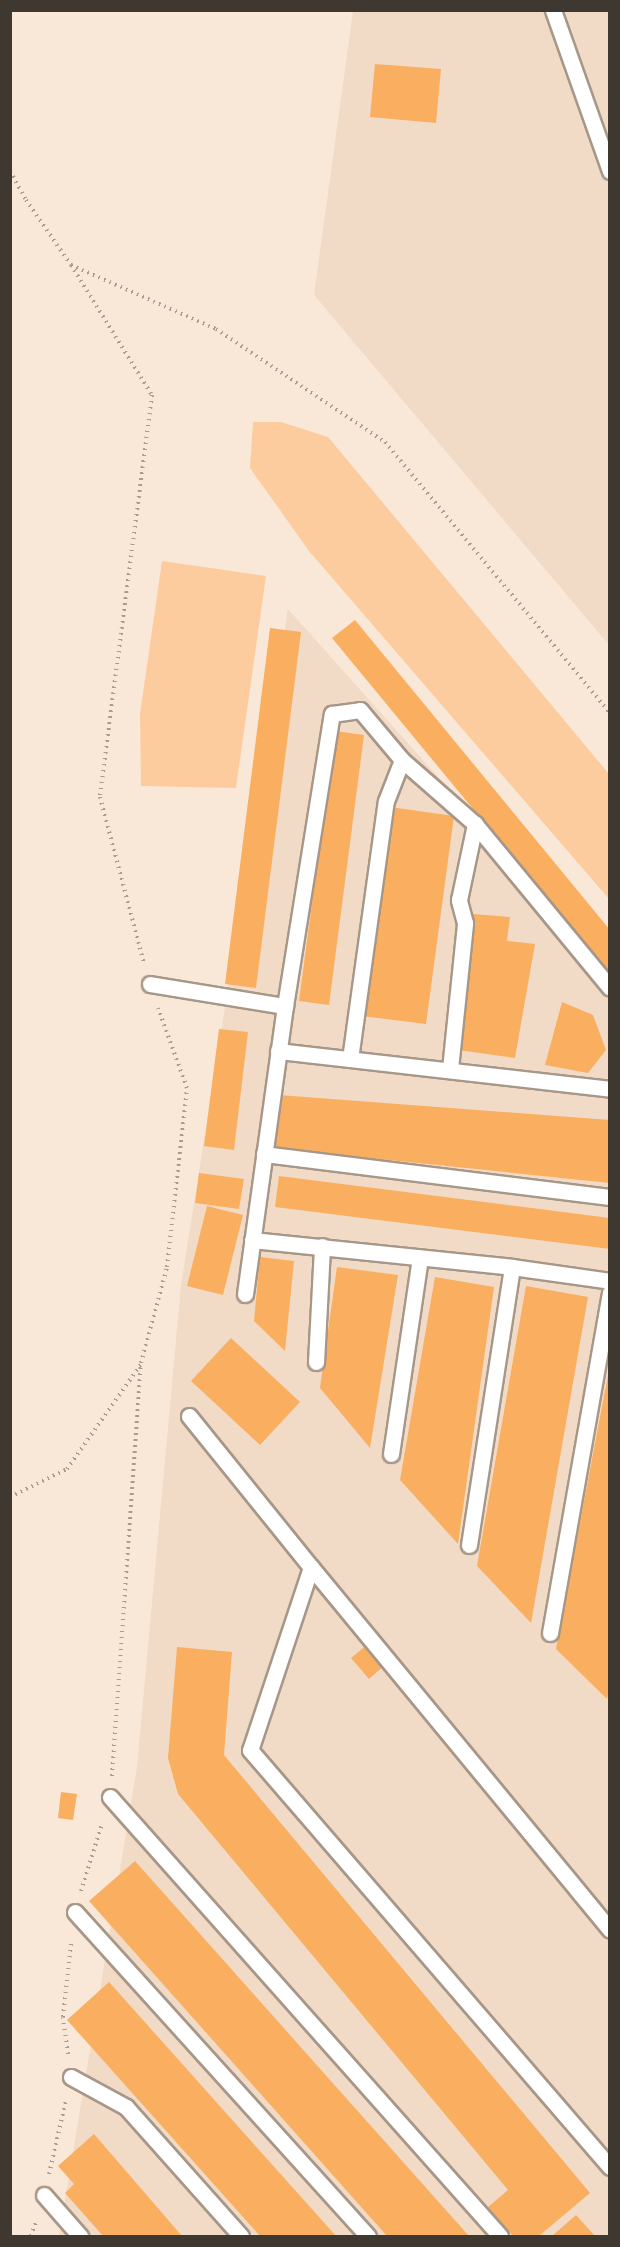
<!DOCTYPE html>
<style>
body{margin:0}
#map{position:relative;width:620px;height:2247px;overflow:hidden;background:#f9e8d8;font-family:"Golos Text",sans-serif}
div>[style]{position:absolute}
.built>*{inset:0;background:#f1dbc6}
.green>*{inset:0;background:#fdcc9e}
.building>*{inset:0;background:#faae60}
.path>*{height:4px;margin-top:-2px;transform-origin:0;background:repeating-linear-gradient(90deg,#a89c90 0 1.5px,transparent 0 6px)}
.roads{filter:drop-shadow(2px 0 #a79788) drop-shadow(-2px 0 #a79788) drop-shadow(0 2px #a79788) drop-shadow(0 -2px #a79788)}
.service>*{height:15px;margin:-7.5px;padding:0 7.5px;transform-origin:7.5px;border-radius:7.5px;background:#fff}
span{translate:-50% -50%;white-space:nowrap;text-align:center;line-height:1.15;-webkit-text-stroke:4.5px #fef7f1;paint-order:stroke}
.frame{position:absolute;inset:0;border:12px solid #3e3831;pointer-events:none}
</style>
<div id="map">
<div class="built">
<i style="clip-path:polygon(353px 11px,609px 11px,609px 645px,314px 295px)"></i>
<i style="clip-path:polygon(288px 609px,609px 968px,609px 2236px,59px 2236px,137px 1767px,181px 1285px)"></i>
</div>
<div class="green">
<i style="clip-path:polygon(253px 422px,281px 422px,328px 437px,609px 774px,609px 899px,309px 551px,250px 468px)"></i>
<i style="clip-path:polygon(162px 561px,266px 576px,236px 788px,141px 786px,140px 714px)"></i>
</div>
<div class="building">
<i style="clip-path:polygon(375px 64px,441px 69px,436px 123px,370px 117px)"></i>
<i style="clip-path:polygon(355px 620px,610px 930px,610px 975px,332px 638px)"></i>
<i style="clip-path:polygon(270px 628px,301px 632px,256px 988px,225px 984px)"></i>
<i style="clip-path:polygon(335px 731px,364px 735px,329px 1005px,299px 1001px)"></i>
<i style="clip-path:polygon(390px 807px,454px 816px,426px 1024px,362px 1016px)"></i>
<i style="clip-path:polygon(473px 914px,510px 917px,507px 941px,535px 944px,515px 1058px,458px 1050px)"></i>
<i style="clip-path:polygon(562px 1002px,593px 1015px,606px 1050px,588px 1073px,545px 1065px)"></i>
<i style="clip-path:polygon(219px 1029px,248px 1032px,234px 1150px,204px 1146px)"></i>
<i style="clip-path:polygon(279px 1095px,610px 1120px,610px 1183px,273px 1148px)"></i>
<i style="clip-path:polygon(199px 1173px,244px 1179px,239px 1209px,195px 1203px)"></i>
<i style="clip-path:polygon(279px 1176px,610px 1218px,610px 1249px,275px 1207px)"></i>
<i style="clip-path:polygon(207px 1206px,243px 1215px,223px 1295px,187px 1286px)"></i>
<i style="clip-path:polygon(260px 1257px,294px 1261px,285px 1351px,254px 1321px)"></i>
<i style="clip-path:polygon(337px 1267px,398px 1275px,370px 1448px,320px 1388px)"></i>
<i style="clip-path:polygon(435px 1277px,494px 1287px,458px 1544px,400px 1480px)"></i>
<i style="clip-path:polygon(526px 1286px,588px 1297px,531px 1623px,477px 1566px)"></i>
<i style="clip-path:polygon(231px 1338px,300px 1402px,260px 1445px,191px 1381px)"></i>
<i style="clip-path:polygon(608px 1375px,610px 1686px,607px 1699px,556px 1649px)"></i>
<i style="clip-path:polygon(369px 1643px,387px 1663px,369px 1679px,351px 1658px)"></i>
<i style="clip-path:polygon(177px 1647px,232px 1652px,224px 1755px,590px 2193px,539px 2236px,513px 2236px,488px 2207px,508px 2190px,178px 1794px,168px 1758px)"></i>
<i style="clip-path:polygon(61px 1792px,77px 1794px,73px 1820px,58px 1818px)"></i>
<i style="clip-path:polygon(135px 1861px,469px 2236px,387px 2236px,89px 1901px)"></i>
<i style="clip-path:polygon(109px 1982px,336px 2236px,260px 2236px,67px 2020px)"></i>
<i style="clip-path:polygon(94px 2134px,182px 2236px,103px 2236px,65px 2193px,74px 2184px,58px 2166px)"></i>
<i style="clip-path:polygon(576px 2215px,595px 2236px,552px 2236px)"></i>
</div>
<div class="path">
<i style="left:10px;top:171px;width:33px;rotate:61deg"></i>
<i style="left:26px;top:200px;width:79px;rotate:55.3deg"></i>
<i style="left:71px;top:265px;width:153px;rotate:58.1deg"></i>
<i style="left:152px;top:395px;width:405px;rotate:97.4deg"></i>
<i style="left:100px;top:797px;width:172px;rotate:75.2deg"></i>
<i style="left:71px;top:265px;width:158px;rotate:23.8deg"></i>
<i style="left:216px;top:329px;width:203px;rotate:33.8deg"></i>
<i style="left:385px;top:442px;width:352px;rotate:50.3deg"></i>
<i style="left:10px;top:1497px;width:64px;rotate:-26.2deg"></i>
<i style="left:67px;top:1469px;width:128px;rotate:-54.8deg"></i>
<i style="left:112px;top:1776px;width:414px;rotate:-86deg"></i>
<i style="left:141px;top:1363px;width:99px;rotate:-74.8deg"></i>
<i style="left:167px;top:1267px;width:180px;rotate:-83.6deg"></i>
<i style="left:187px;top:1088px;width:85px;rotate:-109.9deg"></i>
<i style="left:81px;top:1891px;width:70px;rotate:-72.6deg"></i>
<i style="left:68px;top:2054px;width:37px;rotate:-98deg"></i>
<i style="left:63px;top:2017px;width:74px;rotate:-83.8deg"></i>
<i style="left:49px;top:2174px;width:76px;rotate:-77.1deg"></i>
<i style="left:31px;top:2236px;width:15px;rotate:-70deg"></i>
</div>
<div class="roads">
<div class="service">
<i style="left:553px;top:10px;width:171px;rotate:70.5deg"></i>
<i style="left:150px;top:984px;width:137px;rotate:9.3deg"></i>
<i style="left:278px;top:1051px;width:334px;rotate:6.5deg"></i>
<i style="left:350px;top:1059px;width:260px;rotate:-82.1deg"></i>
<i style="left:386px;top:801px;width:44px;rotate:-68.7deg"></i>
<i style="left:450px;top:1069px;width:147px;rotate:-84.1deg"></i>
<i style="left:465px;top:923px;width:24px;rotate:-105deg"></i>
<i style="left:459px;top:900px;width:78px;rotate:-78.1deg"></i>
<i style="left:264px;top:1154px;width:349px;rotate:7.1deg"></i>
<i style="left:252px;top:1240px;width:261px;rotate:5.9deg"></i>
<i style="left:512px;top:1267px;width:99px;rotate:8.1deg"></i>
<i style="left:245px;top:1294px;width:291px;rotate:-82.1deg"></i>
<i style="left:285px;top:1006px;width:296px;rotate:-80.9deg"></i>
<i style="left:332px;top:714px;width:28px;rotate:-8deg"></i>
<i style="left:360px;top:710px;width:65px;rotate:50deg"></i>
<i style="left:402px;top:760px;width:97px;rotate:41.2deg"></i>
<i style="left:475px;top:824px;width:212px;rotate:50.5deg"></i>
<i style="left:316px;top:1362px;width:116px;rotate:-87deg"></i>
<i style="left:189px;top:1416px;width:194px;rotate:51.1deg"></i>
<i style="left:311px;top:1567px;width:193px;rotate:108.4deg"></i>
<i style="left:250px;top:1750px;width:551px;rotate:49.2deg"></i>
<i style="left:391px;top:1454px;width:198px;rotate:-81.6deg"></i>
<i style="left:469px;top:1545px;width:281px;rotate:-81.2deg"></i>
<i style="left:311px;top:1567px;width:470px;rotate:50.5deg"></i>
<i style="left:550px;top:1633px;width:346px;rotate:-80deg"></i>
<i style="left:110px;top:1797px;width:587px;rotate:48.38deg"></i>
<i style="left:75px;top:1912px;width:437px;rotate:47.9deg"></i>
<i style="left:71px;top:2077px;width:63px;rotate:28.6deg"></i>
<i style="left:126px;top:2107px;width:173px;rotate:48.3deg"></i>
<i style="left:44px;top:2195px;width:55px;rotate:48.7deg"></i>
</div>
</div>
<div class="frame"></div>
</div>
